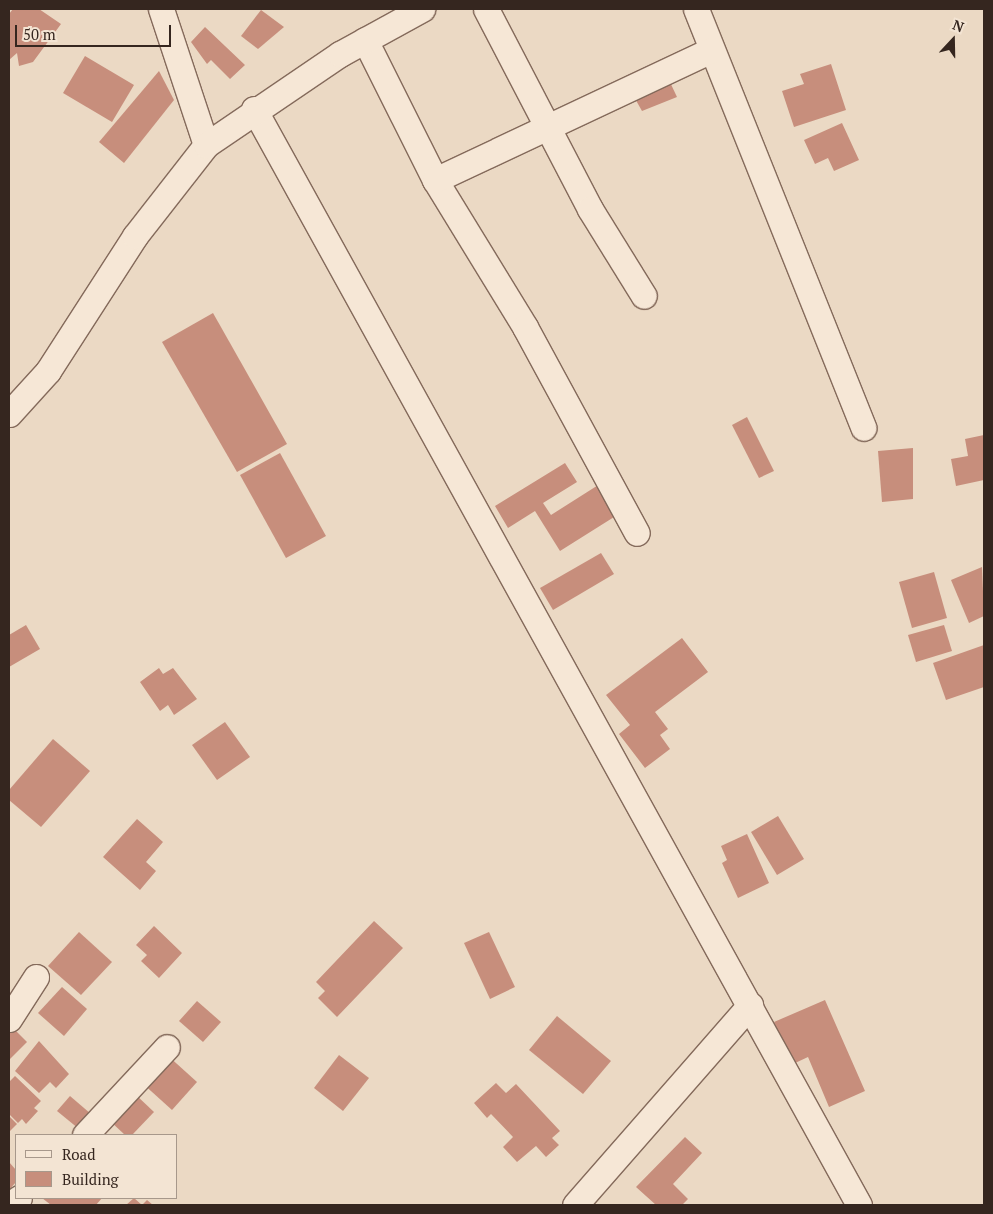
<!DOCTYPE html>
<style>
body{margin:0}
#map{position:relative;width:993px;height:1214px;overflow:hidden;background:#ebd9c4;font-family:"PT Serif",serif}
div>[style]{position:absolute}
.building>*{inset:0;background:#c78e7c}
.roads{filter:drop-shadow(1px 0 #846a5b) drop-shadow(-1px 0 #846a5b) drop-shadow(0 1px #846a5b) drop-shadow(0 -1px #846a5b)}
.minor>*{height:25px;margin:-12.5px;padding:0 12.5px;transform-origin:12.5px;border-radius:12.5px;background:#f6e7d6}
span{translate:-50% -50%;white-space:nowrap;text-align:center;line-height:1.15;-webkit-text-stroke:5px #f3e4d3;paint-order:stroke}
.frame{position:absolute;inset:0;border:10px solid #35261f;pointer-events:none}
.legend{position:absolute;left:15px;top:1134px;width:162px;height:65px;box-sizing:border-box;background:#f3e4d3;border:1px solid #a7988b;margin:0;padding:6px 9px;list-style:none;font-size:15px;color:#35261f}
.legend li{display:flex;align-items:center;gap:10px;height:25px}
.legend b{width:25px;border:1px solid #a7988b}
.north{position:absolute;left:928px;top:15px;width:50px;height:50px;-webkit-text-stroke:4px #f3e4d3;paint-order:stroke;rotate:21deg;font-size:14px;font-weight:700;line-height:20px;text-align:center;color:#35261f}
.north::after{content:'';display:block;margin:auto;width:18px;height:22px;background:#35261f;clip-path:polygon(50% 0,100% 100%,50% 72%,0 100%)}
.scale{position:absolute;left:15px;top:25px;width:156px;height:22px;box-sizing:border-box;border:2px solid #35261f;border-top:0;padding-left:6px;font-size:15px;line-height:18px;white-space:nowrap;color:#35261f;-webkit-text-stroke:4px #f3e4d3;paint-order:stroke}
</style>
<div id="map">
<div class="building">
<i style="clip-path:polygon(13px 9px,39px 9px,61px 24px,33px 62px,19px 66px,17px 53px,9px 60px,9px 14px)"></i>
<i style="clip-path:polygon(261px 10px,284px 27px,258px 49px,241px 36px)"></i>
<i style="clip-path:polygon(205px 27px,245px 65px,230px 79px,211px 60px,207px 64px,191px 42px)"></i>
<i style="clip-path:polygon(85px 56px,134px 85px,112px 122px,63px 93px)"></i>
<i style="clip-path:polygon(831px 64px,846px 110px,794px 127px,782px 91px,804px 84px,800px 74px)"></i>
<i style="clip-path:polygon(159px 71px,174px 100px,124px 163px,99px 142px)"></i>
<i style="clip-path:polygon(668px 78px,677px 97px,642px 111px,633px 95px)"></i>
<i style="clip-path:polygon(842px 123px,859px 160px,834px 171px,828px 158px,815px 164px,804px 140px)"></i>
<i style="clip-path:polygon(213px 313px,287px 444px,237px 472px,162px 342px)"></i>
<i style="clip-path:polygon(747px 417px,774px 471px,759px 478px,732px 425px)"></i>
<i style="clip-path:polygon(984px 435px,984px 480px,956px 486px,951px 459px,968px 456px,965px 439px)"></i>
<i style="clip-path:polygon(913px 448px,913px 499px,882px 502px,878px 451px)"></i>
<i style="clip-path:polygon(280px 453px,326px 536px,286px 558px,240px 475px)"></i>
<i style="clip-path:polygon(565px 463px,577px 482px,543px 503px,551px 515px,603px 482px,622px 512px,560px 551px,535px 511px,508px 528px,495px 506px)"></i>
<i style="clip-path:polygon(601px 553px,614px 574px,553px 610px,540px 588px)"></i>
<i style="clip-path:polygon(982px 567px,984px 616px,969px 623px,951px 580px)"></i>
<i style="clip-path:polygon(934px 572px,947px 618px,912px 628px,899px 582px)"></i>
<i style="clip-path:polygon(26px 625px,40px 649px,9px 667px,9px 635px)"></i>
<i style="clip-path:polygon(944px 625px,952px 651px,916px 662px,908px 635px)"></i>
<i style="clip-path:polygon(682px 638px,708px 672px,655px 712px,668px 729px,660px 735px,670px 749px,645px 768px,619px 734px,630px 725px,606px 695px)"></i>
<i style="clip-path:polygon(984px 645px,984px 687px,946px 700px,933px 663px)"></i>
<i style="clip-path:polygon(159px 668px,163px 674px,173px 668px,197px 699px,174px 715px,168px 705px,160px 711px,140px 682px)"></i>
<i style="clip-path:polygon(225px 722px,250px 757px,217px 780px,192px 745px)"></i>
<i style="clip-path:polygon(53px 739px,90px 771px,41px 827px,9px 800px,9px 790px)"></i>
<i style="clip-path:polygon(778px 816px,804px 859px,777px 875px,751px 832px)"></i>
<i style="clip-path:polygon(137px 819px,163px 842px,146px 862px,156px 871px,140px 890px,103px 857px)"></i>
<i style="clip-path:polygon(747px 834px,769px 883px,738px 898px,722px 863px,727px 860px,721px 846px)"></i>
<i style="clip-path:polygon(374px 921px,403px 948px,337px 1017px,318px 998px,325px 991px,316px 982px)"></i>
<i style="clip-path:polygon(154px 926px,182px 953px,159px 978px,141px 961px,147px 955px,136px 945px)"></i>
<i style="clip-path:polygon(79px 932px,112px 962px,81px 995px,48px 966px)"></i>
<i style="clip-path:polygon(489px 932px,515px 987px,490px 999px,464px 943px)"></i>
<i style="clip-path:polygon(62px 987px,87px 1009px,64px 1036px,38px 1013px)"></i>
<i style="clip-path:polygon(825px 1000px,865px 1091px,829px 1107px,808px 1057px,793px 1064px,774px 1022px)"></i>
<i style="clip-path:polygon(197px 1001px,221px 1022px,203px 1042px,179px 1021px)"></i>
<i style="clip-path:polygon(557px 1016px,611px 1061px,583px 1094px,529px 1050px)"></i>
<i style="clip-path:polygon(14px 1029px,27px 1042px,10px 1059px,9px 1034px)"></i>
<i style="clip-path:polygon(39px 1041px,69px 1074px,56px 1088px,50px 1082px,39px 1093px,15px 1071px)"></i>
<i style="clip-path:polygon(166px 1054px,197px 1082px,172px 1110px,141px 1082px)"></i>
<i style="clip-path:polygon(339px 1055px,369px 1078px,343px 1111px,314px 1088px)"></i>
<i style="clip-path:polygon(15px 1076px,41px 1101px,34px 1108px,38px 1111px,26px 1124px,22px 1119px,18px 1123px,9px 1114px,9px 1082px)"></i>
<i style="clip-path:polygon(496px 1083px,506px 1093px,516px 1084px,560px 1131px,552px 1138px,559px 1145px,546px 1157px,536px 1146px,517px 1162px,503px 1147px,513px 1137px,491px 1114px,487px 1118px,474px 1103px)"></i>
<i style="clip-path:polygon(135px 1094px,154px 1112px,132px 1135px,125px 1135px,110px 1121px)"></i>
<i style="clip-path:polygon(70px 1096px,91px 1114px,79px 1129px,57px 1111px)"></i>
<i style="clip-path:polygon(9px 1116px,17px 1124px,9px 1132px)"></i>
<i style="clip-path:polygon(685px 1137px,702px 1153px,673px 1184px,688px 1199px,682px 1205px,656px 1205px,636px 1187px)"></i>
<i style="clip-path:polygon(9px 1162px,16px 1170px,16px 1182px,9px 1190px)"></i>
<i style="clip-path:polygon(42px 1198px,102px 1198px,96px 1205px,51px 1205px)"></i>
<i style="clip-path:polygon(134px 1198px,142px 1205px,147px 1200px,153px 1205px,126px 1205px)"></i>
</div>
<div class="roads">
<div class="minor">
<i style="left:161px;top:9px;width:143px;rotate:71.7deg"></i>
<i style="left:486px;top:9px;width:225px;rotate:62.5deg"></i>
<i style="left:590px;top:209px;width:102px;rotate:58.2deg"></i>
<i style="left:696px;top:9px;width:451px;rotate:68.2deg"></i>
<i style="left:365px;top:40px;width:157px;rotate:63.4deg"></i>
<i style="left:435px;top:180px;width:172px;rotate:58.5deg"></i>
<i style="left:525px;top:327px;width:234px;rotate:61.5deg"></i>
<i style="left:254px;top:109px;width:1252px;rotate:61.1deg"></i>
<i style="left:435px;top:180px;width:305px;rotate:-25.2deg"></i>
<i style="left:9px;top:414px;width:58px;rotate:-47.8deg"></i>
<i style="left:48px;top:371px;width:161px;rotate:-57.2deg"></i>
<i style="left:135px;top:236px;width:115px;rotate:-52deg"></i>
<i style="left:206px;top:145px;width:162px;rotate:-34.2deg"></i>
<i style="left:340px;top:54px;width:94px;rotate:-28.8deg"></i>
<i style="left:9px;top:1019px;width:50px;rotate:-57.3deg"></i>
<i style="left:85px;top:1135px;width:120px;rotate:-47deg"></i>
<i style="left:9px;top:1205px;width:12px;rotate:-35deg"></i>
<i style="left:575px;top:1205px;width:266px;rotate:-48.8deg"></i>
</div>
</div>
<div class="frame"></div>
<ul class="legend">
<li><b style="height:6px;background:#f6e7d6"></b>Road</li>
<li><b style="height:14px;background:#c78e7c"></b>Building</li>
</ul>
<div class="north">N</div>
<div class="scale">50 m</div>
</div>
